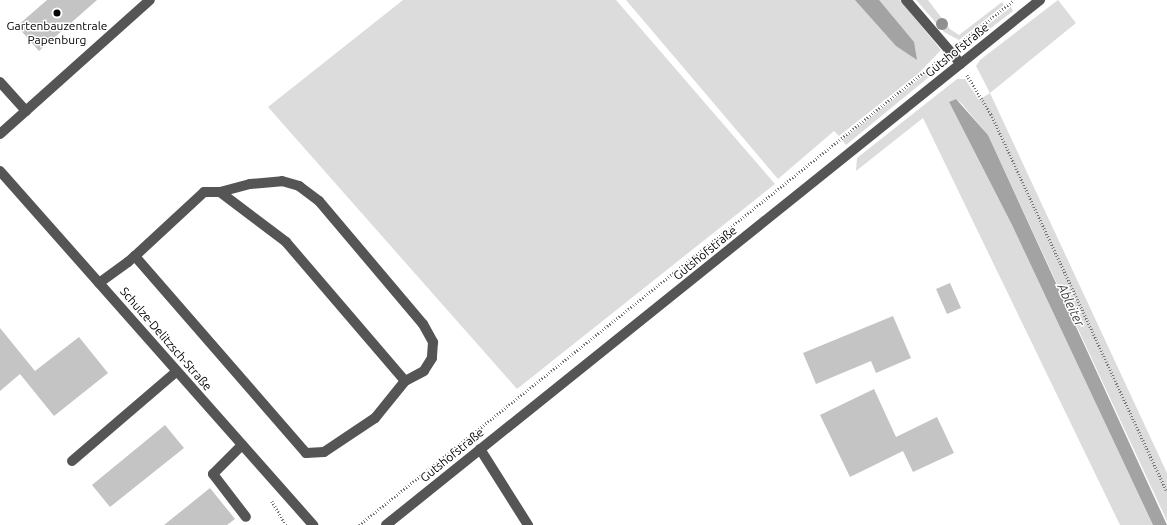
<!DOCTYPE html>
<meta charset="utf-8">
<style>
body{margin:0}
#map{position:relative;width:1167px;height:525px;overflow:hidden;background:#fff;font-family:Ubuntu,sans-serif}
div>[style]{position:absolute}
.green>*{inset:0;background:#dcdcdc}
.water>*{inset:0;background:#a3a3a3}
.building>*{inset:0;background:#c4c4c4}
.path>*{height:2.5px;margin-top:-1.25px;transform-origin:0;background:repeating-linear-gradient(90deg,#777 0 1px,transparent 0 3px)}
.minor>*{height:10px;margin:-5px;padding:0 5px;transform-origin:5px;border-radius:5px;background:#555}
.trees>*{width:12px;height:12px;margin:-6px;border-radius:50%;background:#8f8f8f}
.dots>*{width:11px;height:11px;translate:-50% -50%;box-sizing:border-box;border:2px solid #fff;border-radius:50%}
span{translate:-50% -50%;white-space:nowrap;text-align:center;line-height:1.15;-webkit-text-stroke:3px #fff;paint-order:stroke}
.poi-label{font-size:12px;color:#000}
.street-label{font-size:12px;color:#000}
.water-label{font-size:13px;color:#444;font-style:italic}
</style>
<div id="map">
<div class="green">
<i style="clip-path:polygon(403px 0,616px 0,775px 184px,517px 389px,268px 107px)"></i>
<i style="clip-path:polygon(626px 0,900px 0,941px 50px,920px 72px,839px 136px,834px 131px,778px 179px)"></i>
<i style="clip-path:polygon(916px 0,928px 0,950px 29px,959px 35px,1002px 2px,1004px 5px,959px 40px,944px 32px)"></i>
<i style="clip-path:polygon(1058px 0,1076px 23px,990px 93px,1167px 473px,1167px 521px,988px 135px,962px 104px,956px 99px,949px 102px,1012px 225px,1153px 525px,1120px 525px,923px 118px,856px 171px,857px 158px,957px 79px,965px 79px,979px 100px,990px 93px,976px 66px,980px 60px)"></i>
<i style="clip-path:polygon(1011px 7px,1013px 11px,974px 41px,963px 44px)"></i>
<i style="clip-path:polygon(942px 61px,929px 77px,846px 145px,842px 140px)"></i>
</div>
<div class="water">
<i style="clip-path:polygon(855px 0,879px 0,914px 42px,917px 60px,896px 46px)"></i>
<i style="clip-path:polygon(956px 99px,988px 135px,1167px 525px,1153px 525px,1012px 225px,949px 102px)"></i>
</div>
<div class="building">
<i style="clip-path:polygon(47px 0,97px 0,39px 51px,17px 26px)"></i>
<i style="clip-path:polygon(950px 283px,961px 308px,947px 314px,936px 289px)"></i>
<i style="clip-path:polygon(893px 316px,911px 358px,876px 373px,871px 361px,816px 384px,803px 353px)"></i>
<i style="clip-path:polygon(0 328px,35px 371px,79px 337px,108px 373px,54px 416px,20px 374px,0 391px)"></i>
<i style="clip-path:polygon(874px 389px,896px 437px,937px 417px,954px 453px,913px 472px,903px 451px,850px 477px,820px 415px)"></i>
<i style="clip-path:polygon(165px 425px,184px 448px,110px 507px,92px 485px)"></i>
<i style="clip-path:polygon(210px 488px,235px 519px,227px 525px,164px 525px)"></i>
</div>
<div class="path">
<i style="left:960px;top:43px;width:69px;rotate:-38.5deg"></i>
<i style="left:967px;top:75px;width:46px;rotate:58.4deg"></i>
<i style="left:991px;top:114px;width:417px;rotate:65deg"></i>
<i style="left:272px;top:501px;width:28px;rotate:60deg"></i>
<i style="left:359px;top:525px;width:743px;rotate:-38.72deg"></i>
</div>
<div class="minor">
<i style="left:906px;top:0;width:84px;rotate:49.3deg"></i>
<i style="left:0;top:82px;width:39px;rotate:48deg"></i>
<i style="left:0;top:134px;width:201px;rotate:-41.8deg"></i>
<i style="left:0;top:171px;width:473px;rotate:48.5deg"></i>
<i style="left:220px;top:192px;width:31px;rotate:-15deg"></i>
<i style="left:250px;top:184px;width:32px;rotate:-5deg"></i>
<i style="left:282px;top:181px;width:18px;rotate:16deg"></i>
<i style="left:299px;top:186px;width:25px;rotate:37deg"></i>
<i style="left:319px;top:201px;width:161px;rotate:49.8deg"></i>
<i style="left:423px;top:324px;width:21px;rotate:61deg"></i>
<i style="left:433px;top:342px;width:16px;rotate:94deg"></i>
<i style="left:432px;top:358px;width:15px;rotate:122deg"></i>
<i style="left:424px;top:371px;width:21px;rotate:152deg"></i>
<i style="left:99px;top:283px;width:36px;rotate:-36deg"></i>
<i style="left:128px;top:262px;width:9px;rotate:-41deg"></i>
<i style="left:135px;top:256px;width:94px;rotate:-42.8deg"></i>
<i style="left:204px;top:192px;width:16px"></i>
<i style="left:220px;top:192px;width:83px;rotate:37.1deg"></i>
<i style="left:286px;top:242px;width:183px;rotate:49.4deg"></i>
<i style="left:405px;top:381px;width:48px;rotate:129deg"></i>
<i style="left:375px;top:418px;width:61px;rotate:146.3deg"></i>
<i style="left:324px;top:452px;width:18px;rotate:177deg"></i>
<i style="left:306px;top:453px;width:261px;rotate:-131deg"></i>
<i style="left:242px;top:445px;width:41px;rotate:135deg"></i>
<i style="left:213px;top:474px;width:54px;rotate:52.5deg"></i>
<i style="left:480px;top:449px;width:90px;rotate:57.7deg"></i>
<i style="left:72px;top:461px;width:138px;rotate:-40.6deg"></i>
<i style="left:386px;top:525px;width:839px;rotate:-38.76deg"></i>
</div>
<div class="trees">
<i style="left:942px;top:24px"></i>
</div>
<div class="dots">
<i style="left:57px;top:13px;background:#000"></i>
</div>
<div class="poi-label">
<span style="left:57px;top:33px">Gartenbauzentrale<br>Papenburg</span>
</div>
<div class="street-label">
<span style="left:957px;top:50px;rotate:-39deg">Gutshofstraße</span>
<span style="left:705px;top:253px;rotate:-39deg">Gutshofstraße</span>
<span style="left:166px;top:339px;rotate:49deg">Schulze-Delitzsch-Straße</span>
<span style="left:452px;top:455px;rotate:-39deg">Gutshofstraße</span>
</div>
<div class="water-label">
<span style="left:1071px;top:305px;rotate:65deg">Ableiter</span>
</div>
</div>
